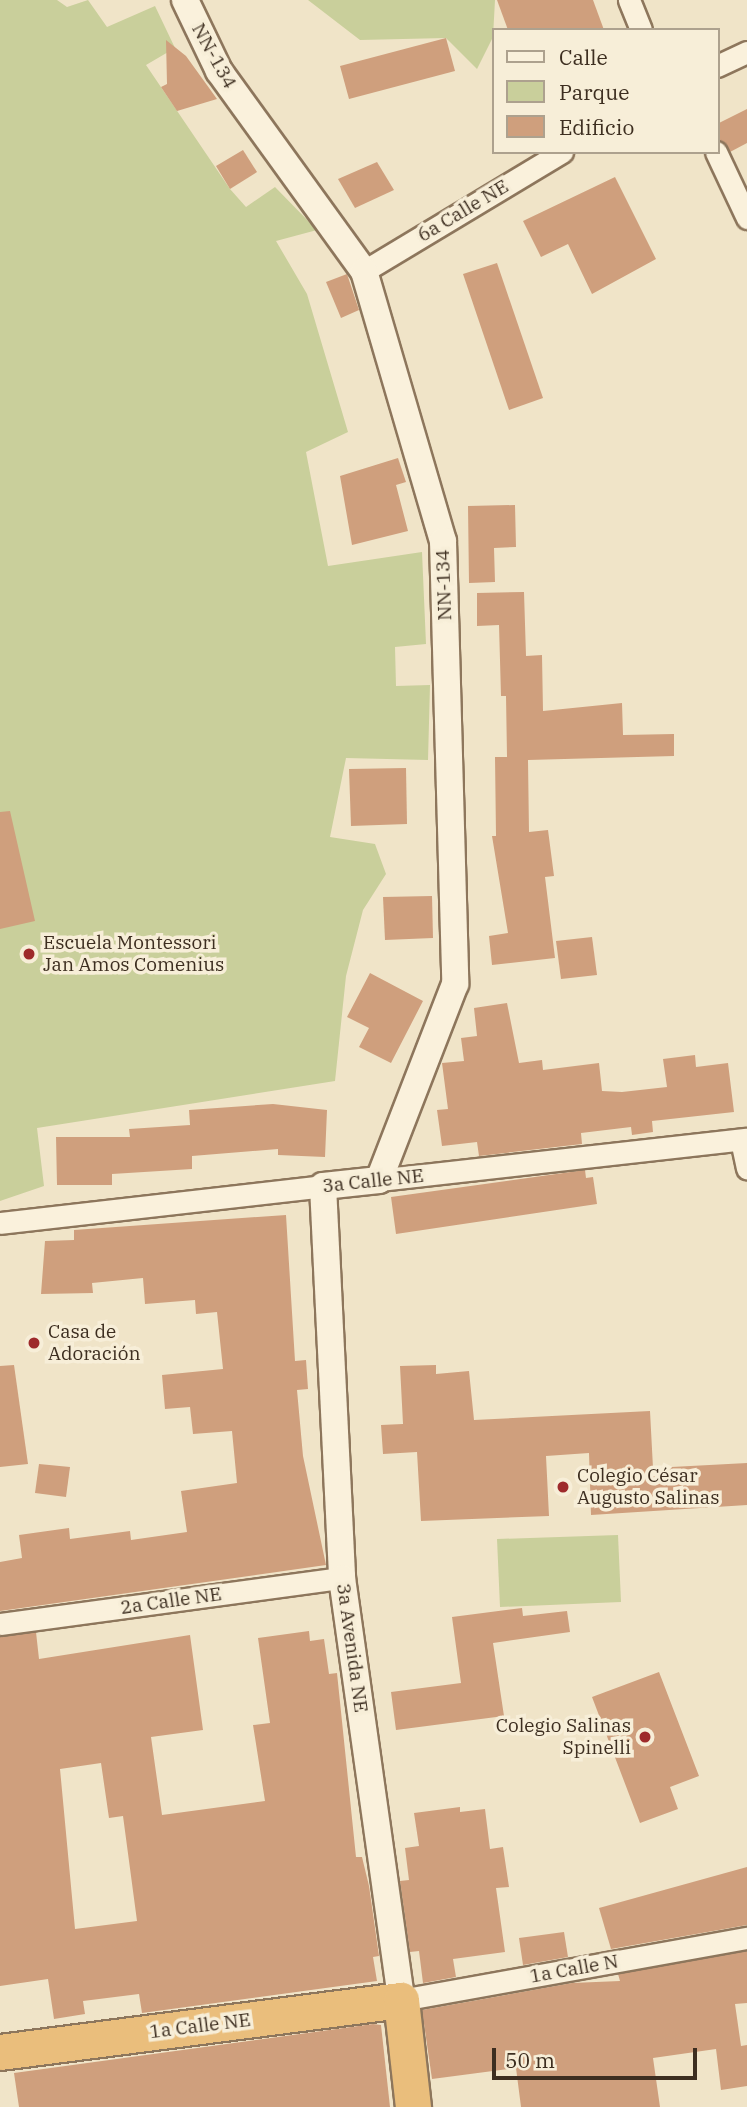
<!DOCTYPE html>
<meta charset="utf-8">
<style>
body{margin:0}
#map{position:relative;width:747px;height:2107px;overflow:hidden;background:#f0e4c8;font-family:"IBM Plex Serif",serif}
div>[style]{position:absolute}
.green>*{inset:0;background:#c9cf9b}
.building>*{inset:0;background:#cf9f7d}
.roads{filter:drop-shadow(2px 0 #8d765c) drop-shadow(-2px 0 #8d765c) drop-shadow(0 2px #8d765c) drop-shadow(0 -2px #8d765c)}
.minor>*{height:21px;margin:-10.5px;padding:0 10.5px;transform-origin:10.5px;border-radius:10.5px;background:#faf1dc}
.tertiary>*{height:26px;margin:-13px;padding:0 13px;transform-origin:13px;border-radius:13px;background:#faf1dc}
.trunk>*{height:35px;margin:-17.5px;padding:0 17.5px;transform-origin:17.5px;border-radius:17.5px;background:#eabe7c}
.dots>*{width:19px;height:19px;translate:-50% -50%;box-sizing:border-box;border:4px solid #f7eed8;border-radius:50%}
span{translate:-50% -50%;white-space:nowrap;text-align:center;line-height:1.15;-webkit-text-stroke:7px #f7eed8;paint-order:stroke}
.street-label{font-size:19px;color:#3d2e20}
.poi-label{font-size:19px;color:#3d2e20}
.left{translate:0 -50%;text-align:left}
.right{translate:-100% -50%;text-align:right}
.legend{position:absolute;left:492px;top:28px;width:228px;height:126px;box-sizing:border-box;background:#f7eed8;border:2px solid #ada18e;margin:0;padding:9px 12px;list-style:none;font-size:21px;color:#3d2e20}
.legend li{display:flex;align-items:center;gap:14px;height:35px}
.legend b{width:35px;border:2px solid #ada18e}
.scale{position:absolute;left:492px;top:2048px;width:205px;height:32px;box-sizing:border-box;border:4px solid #3d2e20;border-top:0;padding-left:9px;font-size:21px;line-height:24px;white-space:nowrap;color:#3d2e20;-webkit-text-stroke:5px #f7eed8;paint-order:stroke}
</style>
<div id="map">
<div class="green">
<i style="clip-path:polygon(0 0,57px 0,67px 7px,88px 0,107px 27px,155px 6px,175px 48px,146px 65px,230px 189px,246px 207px,275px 187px,317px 230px,276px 241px,307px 294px,348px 432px,306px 452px,328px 566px,422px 552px,426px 644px,395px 647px,396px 686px,430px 685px,428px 760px,346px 758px,330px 837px,375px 844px,386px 874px,363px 910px,346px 976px,335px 1081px,37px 1128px,44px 1186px,0 1201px)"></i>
<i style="clip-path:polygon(308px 0,495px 0,493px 37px,477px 69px,446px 38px,360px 40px)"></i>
<i style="clip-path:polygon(618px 1535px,621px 1602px,500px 1607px,497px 1539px)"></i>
</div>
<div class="building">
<i style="clip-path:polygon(497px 0,593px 0,604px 30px,508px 30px)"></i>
<i style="clip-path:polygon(446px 38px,455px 71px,349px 99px,340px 66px)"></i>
<i style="clip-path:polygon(166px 40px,186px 56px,217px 99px,177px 111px,161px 87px,167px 84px)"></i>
<i style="clip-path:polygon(747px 109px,747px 143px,730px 152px,717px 138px,717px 124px)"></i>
<i style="clip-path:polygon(243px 150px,257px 172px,230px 189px,216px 166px)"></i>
<i style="clip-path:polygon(377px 162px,394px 190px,355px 208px,338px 179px)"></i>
<i style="clip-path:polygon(615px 177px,656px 259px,592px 294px,568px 244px,541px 257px,523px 221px)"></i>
<i style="clip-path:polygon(497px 263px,543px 398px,509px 410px,463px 274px)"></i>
<i style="clip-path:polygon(347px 274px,359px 310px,341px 318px,326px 282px)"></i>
<i style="clip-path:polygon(398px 458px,406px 482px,396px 485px,408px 531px,352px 545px,340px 476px)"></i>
<i style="clip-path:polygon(515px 505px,516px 547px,494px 548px,495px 582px,469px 583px,468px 506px)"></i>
<i style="clip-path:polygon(524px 592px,526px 656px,542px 655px,543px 711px,622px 703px,623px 735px,674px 734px,674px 756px,528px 760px,529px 832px,548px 830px,554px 876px,545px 877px,555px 958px,492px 965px,489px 936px,508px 933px,492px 836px,496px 836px,495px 757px,507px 757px,506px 696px,501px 696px,499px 625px,477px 626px,477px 593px)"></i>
<i style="clip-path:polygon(406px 768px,407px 824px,351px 826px,349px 769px)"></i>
<i style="clip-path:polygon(10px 811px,35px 921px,0 929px,0 812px)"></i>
<i style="clip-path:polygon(432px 896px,433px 938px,385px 940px,383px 897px)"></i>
<i style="clip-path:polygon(592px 937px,597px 975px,561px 979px,556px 941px)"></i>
<i style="clip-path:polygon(370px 973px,423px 1001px,391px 1063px,359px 1047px,369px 1028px,347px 1017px)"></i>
<i style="clip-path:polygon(507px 1003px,519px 1063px,542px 1060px,543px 1070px,599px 1063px,602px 1091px,622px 1092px,667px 1087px,663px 1059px,695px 1055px,696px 1067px,728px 1063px,734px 1112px,652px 1121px,653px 1132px,632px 1135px,631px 1127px,581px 1133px,582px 1144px,479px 1156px,477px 1142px,442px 1146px,437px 1110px,448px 1109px,442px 1063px,464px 1061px,461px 1038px,477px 1036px,474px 1008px)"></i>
<i style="clip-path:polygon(273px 1104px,327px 1110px,325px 1157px,278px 1155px,278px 1149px,192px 1156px,192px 1169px,112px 1174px,112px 1185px,57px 1185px,56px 1137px,130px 1137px,129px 1129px,190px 1125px,189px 1110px)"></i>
<i style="clip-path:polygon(585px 1170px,586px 1178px,593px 1177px,597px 1204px,396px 1234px,391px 1197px)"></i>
<i style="clip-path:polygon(286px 1215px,295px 1361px,306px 1360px,308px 1389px,297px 1390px,303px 1456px,326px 1565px,0 1611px,0 1562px,22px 1558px,19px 1535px,69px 1528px,70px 1539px,130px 1531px,131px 1540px,187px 1532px,181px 1491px,237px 1483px,232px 1431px,193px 1434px,190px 1407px,165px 1409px,162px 1375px,223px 1369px,217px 1312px,196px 1314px,195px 1300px,145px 1304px,143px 1278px,92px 1283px,93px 1293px,41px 1294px,45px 1241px,74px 1240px,74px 1230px)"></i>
<i style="clip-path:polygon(14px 1365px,28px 1464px,0 1467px,0 1366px)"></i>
<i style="clip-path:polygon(436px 1365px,436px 1374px,469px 1371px,474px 1420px,650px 1411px,653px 1468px,747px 1463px,747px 1505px,591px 1515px,589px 1453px,546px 1456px,549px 1516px,421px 1521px,417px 1452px,383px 1454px,381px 1425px,403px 1424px,400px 1366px)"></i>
<i style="clip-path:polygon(39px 1464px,70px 1467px,66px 1497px,35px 1493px)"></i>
<i style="clip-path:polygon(522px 1608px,523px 1616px,567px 1611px,570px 1632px,493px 1643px,504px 1716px,396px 1730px,391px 1692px,461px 1683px,452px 1617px)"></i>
<i style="clip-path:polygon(evenodd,309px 1631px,310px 1641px,324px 1639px,329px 1674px,337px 1673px,356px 1857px,362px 1857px,369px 1886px,379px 1956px,373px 1957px,377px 1981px,142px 2013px,139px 1994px,83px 2001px,85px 2014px,54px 2019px,48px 1979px,0 1986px,0 1637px,36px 1632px,39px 1659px,190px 1635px,203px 1730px,151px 1737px,162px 1815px,265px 1801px,253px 1725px,270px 1723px,258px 1638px,309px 1631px,101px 1763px,109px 1818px,123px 1816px,137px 1921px,75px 1929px,60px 1769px,101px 1763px)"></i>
<i style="clip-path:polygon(659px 1672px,699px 1776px,670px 1787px,678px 1809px,640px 1823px,592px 1697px)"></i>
<i style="clip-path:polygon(460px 1807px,460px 1812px,485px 1809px,490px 1849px,503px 1847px,509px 1887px,496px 1888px,505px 1952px,453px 1959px,456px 1977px,423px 1983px,419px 1951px,410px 1952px,400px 1881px,409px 1880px,405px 1848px,419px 1846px,414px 1813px)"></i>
<i style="clip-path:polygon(747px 1867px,747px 1925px,611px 1949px,599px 1908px)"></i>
<i style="clip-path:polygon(564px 1932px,568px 1957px,523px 1965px,519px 1938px)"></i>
<i style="clip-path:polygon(747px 1951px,747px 2003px,735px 2004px,741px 2046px,747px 2045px,747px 2086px,721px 2090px,716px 2049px,653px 2058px,660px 2107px,521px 2107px,516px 2068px,432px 2079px,422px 2010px,572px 1983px,620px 1981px,618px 1974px)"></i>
<i style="clip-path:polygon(373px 2024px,381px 2025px,390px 2107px,19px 2107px,14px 2073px)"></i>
</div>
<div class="roads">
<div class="minor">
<i style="left:629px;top:0;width:32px;rotate:68deg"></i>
<i style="left:717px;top:66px;width:33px;rotate:-25deg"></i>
<i style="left:716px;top:152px;width:73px;rotate:64.8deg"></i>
<i style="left:364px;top:271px;width:231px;rotate:-31deg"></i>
<i style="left:741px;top:1140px;width:29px;rotate:78deg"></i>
<i style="left:379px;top:1180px;width:370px;rotate:-6.4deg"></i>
<i style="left:0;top:1223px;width:325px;rotate:-6.5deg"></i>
<i style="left:0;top:1624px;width:345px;rotate:-7.7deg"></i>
<i style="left:401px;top:2000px;width:352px;rotate:-10.2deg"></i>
</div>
<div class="tertiary">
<i style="left:185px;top:0;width:79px;rotate:64.4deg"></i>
<i style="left:219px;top:71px;width:247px;rotate:54.1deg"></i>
<i style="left:364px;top:271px;width:281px;rotate:73.7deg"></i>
<i style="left:443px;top:541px;width:443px;rotate:88.4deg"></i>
<i style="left:455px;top:984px;width:210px;rotate:111.2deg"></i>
<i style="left:379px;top:1180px;width:56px;rotate:173.9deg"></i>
<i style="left:323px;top:1186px;width:392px;rotate:87.2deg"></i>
<i style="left:342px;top:1578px;width:426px;rotate:82deg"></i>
</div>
<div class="trunk">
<i style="left:0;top:2052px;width:404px;rotate:-7.4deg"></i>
<i style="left:401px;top:2000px;width:108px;rotate:83.6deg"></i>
</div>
</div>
<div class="dots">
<i style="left:29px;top:954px;background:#9e2a2b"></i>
<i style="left:34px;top:1343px;background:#9e2a2b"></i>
<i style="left:563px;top:1487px;background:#9e2a2b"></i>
<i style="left:645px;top:1737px;background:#9e2a2b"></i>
</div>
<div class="street-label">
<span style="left:214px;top:56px;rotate:61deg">NN-134</span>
<span style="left:463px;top:211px;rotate:-31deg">6a Calle NE</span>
<span style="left:444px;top:585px;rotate:-92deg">NN-134</span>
<span style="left:373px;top:1181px;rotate:-6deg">3a Calle NE</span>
<span style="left:171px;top:1601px;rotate:-8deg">2a Calle NE</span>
<span style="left:352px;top:1648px;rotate:82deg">3a Avenida NE</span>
<span style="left:574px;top:1969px;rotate:-10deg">1a Calle N</span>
<span style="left:200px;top:2026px;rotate:-7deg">1a Calle NE</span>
</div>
<div class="poi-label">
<span class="left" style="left:43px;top:954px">Escuela Montessori<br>Jan Amos Comenius</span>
<span class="left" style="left:48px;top:1343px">Casa de<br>Adoración</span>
<span class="left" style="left:577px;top:1487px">Colegio César<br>Augusto Salinas</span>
<span class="right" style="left:631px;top:1737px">Colegio Salinas<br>Spinelli</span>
</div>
<ul class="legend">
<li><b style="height:9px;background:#faf1dc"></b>Calle</li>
<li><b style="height:19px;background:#c9cf9b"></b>Parque</li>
<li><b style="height:19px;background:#cf9f7d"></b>Edificio</li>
</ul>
<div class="scale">50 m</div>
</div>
